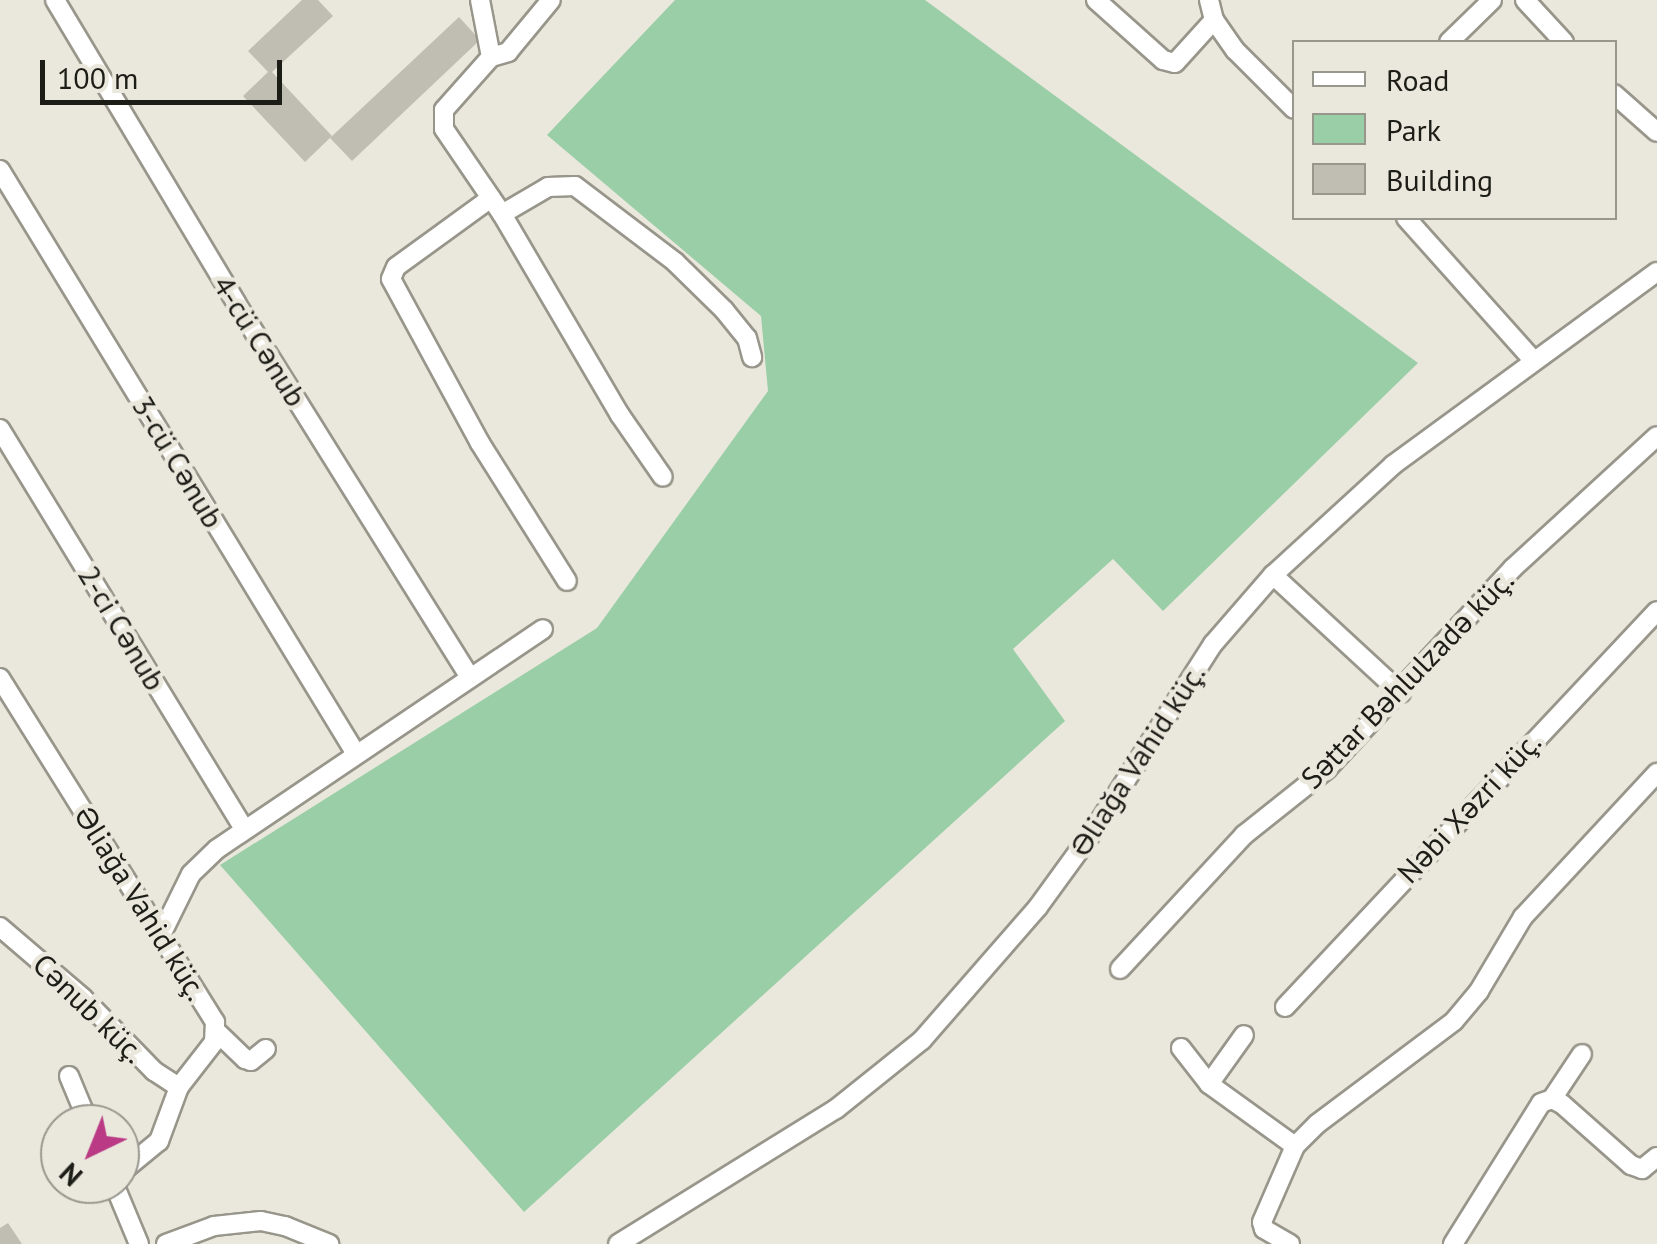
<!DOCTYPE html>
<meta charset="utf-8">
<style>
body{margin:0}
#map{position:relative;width:1657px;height:1244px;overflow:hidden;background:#eae8dc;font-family:"PT Sans",sans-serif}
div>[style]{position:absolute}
.green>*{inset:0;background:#9acea7}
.building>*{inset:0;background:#c0beb3}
.roads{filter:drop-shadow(2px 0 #98968b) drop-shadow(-2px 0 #98968b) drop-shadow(0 2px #98968b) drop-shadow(0 -2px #98968b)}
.minor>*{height:18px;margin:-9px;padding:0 9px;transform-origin:9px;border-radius:9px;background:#fff}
span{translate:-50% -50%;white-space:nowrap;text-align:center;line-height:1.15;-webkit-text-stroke:9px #eae8dc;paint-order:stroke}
.street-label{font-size:30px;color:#1d1d18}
.legend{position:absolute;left:1292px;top:40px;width:325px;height:180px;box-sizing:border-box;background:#eae8dc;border:2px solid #98978e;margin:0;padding:12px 18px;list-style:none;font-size:30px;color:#1d1d18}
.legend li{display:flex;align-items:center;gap:20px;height:50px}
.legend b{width:50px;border:2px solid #98978e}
.north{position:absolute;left:40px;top:1104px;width:100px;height:100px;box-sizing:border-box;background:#eae8dc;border:2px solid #98978e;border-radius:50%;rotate:223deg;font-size:28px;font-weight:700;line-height:40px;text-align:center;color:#1d1d18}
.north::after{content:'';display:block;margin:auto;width:35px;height:45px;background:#ba3a85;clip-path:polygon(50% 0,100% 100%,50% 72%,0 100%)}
.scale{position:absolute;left:40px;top:60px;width:242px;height:45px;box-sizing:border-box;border:5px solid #1d1d18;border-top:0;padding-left:12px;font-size:30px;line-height:35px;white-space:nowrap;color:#1d1d18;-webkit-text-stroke:8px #eae8dc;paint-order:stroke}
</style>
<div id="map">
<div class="green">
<i style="clip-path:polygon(675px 0,925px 0,1418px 363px,1163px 611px,1113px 559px,1013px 649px,1065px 721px,524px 1212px,220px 865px,597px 628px,768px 391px,761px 316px,547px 135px)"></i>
</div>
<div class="building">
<i style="clip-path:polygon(302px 0,318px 0,333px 16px,272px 72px,332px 136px,305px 162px,243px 96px,268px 72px,248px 51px)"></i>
<i style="clip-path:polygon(459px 17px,480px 40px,352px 161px,330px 138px)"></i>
<i style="clip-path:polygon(8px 1223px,22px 1244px,0 1244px,0 1228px)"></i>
</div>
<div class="roads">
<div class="minor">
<i style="left:55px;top:0;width:353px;rotate:59.1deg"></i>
<i style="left:236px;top:303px;width:442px;rotate:58deg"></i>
<i style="left:480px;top:0;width:58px;rotate:79.1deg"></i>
<i style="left:491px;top:57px;width:71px;rotate:131.6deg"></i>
<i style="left:444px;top:110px;width:19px;rotate:90deg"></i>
<i style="left:444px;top:129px;width:103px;rotate:55.7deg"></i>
<i style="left:502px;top:214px;width:233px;rotate:59.6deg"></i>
<i style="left:620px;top:415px;width:75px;rotate:55.3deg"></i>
<i style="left:1096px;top:0;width:90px;rotate:41.8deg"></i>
<i style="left:1163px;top:60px;width:12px;rotate:14deg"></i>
<i style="left:1175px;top:63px;width:58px;rotate:-47.8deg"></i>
<i style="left:1209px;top:0;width:21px;rotate:76deg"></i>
<i style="left:1214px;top:20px;width:37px;rotate:55deg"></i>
<i style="left:1235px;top:50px;width:83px;rotate:45deg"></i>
<i style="left:1525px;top:0;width:57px;rotate:47.1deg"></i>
<i style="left:1449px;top:42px;width:60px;rotate:-44.3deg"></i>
<i style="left:491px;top:57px;width:18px;rotate:-16deg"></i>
<i style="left:508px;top:52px;width:67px;rotate:-50.4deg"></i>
<i style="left:1614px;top:94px;width:57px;rotate:41.5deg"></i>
<i style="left:0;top:170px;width:684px;rotate:58.63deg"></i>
<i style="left:491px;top:198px;width:117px;rotate:144deg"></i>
<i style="left:396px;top:267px;width:13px;rotate:113deg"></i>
<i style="left:391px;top:279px;width:187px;rotate:61.5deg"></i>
<i style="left:480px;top:443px;width:163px;rotate:57.8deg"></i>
<i style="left:502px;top:214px;width:53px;rotate:-30.4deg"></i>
<i style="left:548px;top:187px;width:27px;rotate:-2deg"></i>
<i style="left:575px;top:186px;width:126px;rotate:37.2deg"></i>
<i style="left:675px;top:262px;width:69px;rotate:44.4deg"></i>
<i style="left:724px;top:310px;width:36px;rotate:51deg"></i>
<i style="left:747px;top:338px;width:20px;rotate:75deg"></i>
<i style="left:1406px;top:218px;width:191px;rotate:48.2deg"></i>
<i style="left:0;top:429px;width:468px;rotate:58.6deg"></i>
<i style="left:1273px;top:575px;width:174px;rotate:42.7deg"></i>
<i style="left:0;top:678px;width:406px;rotate:58deg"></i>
<i style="left:215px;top:1022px;width:20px;rotate:93deg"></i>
<i style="left:214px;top:1042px;width:57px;rotate:127.9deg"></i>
<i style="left:179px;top:1087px;width:58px;rotate:110.3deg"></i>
<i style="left:159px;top:1141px;width:50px;rotate:140.6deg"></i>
<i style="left:0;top:927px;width:109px;rotate:40.5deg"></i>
<i style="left:83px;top:998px;width:102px;rotate:45.8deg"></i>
<i style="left:154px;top:1071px;width:30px;rotate:33deg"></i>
<i style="left:160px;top:937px;width:70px;rotate:-63.8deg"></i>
<i style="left:191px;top:874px;width:36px;rotate:-44deg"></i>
<i style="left:217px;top:849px;width:393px;rotate:-34deg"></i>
<i style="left:1120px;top:969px;width:183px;rotate:-47.2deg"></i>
<i style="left:1244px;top:835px;width:106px;rotate:-38.5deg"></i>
<i style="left:1327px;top:769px;width:274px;rotate:-47.2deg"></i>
<i style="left:1513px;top:568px;width:195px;rotate:-42.5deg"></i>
<i style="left:1285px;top:1007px;width:543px;rotate:-46.79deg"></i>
<i style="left:217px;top:1032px;width:39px;rotate:44deg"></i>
<i style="left:245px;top:1059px;width:6px;rotate:18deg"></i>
<i style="left:251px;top:1061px;width:19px;rotate:-39deg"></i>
<i style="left:1181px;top:1048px;width:46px;rotate:52.1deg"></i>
<i style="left:1209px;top:1084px;width:106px;rotate:35.8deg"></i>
<i style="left:69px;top:1076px;width:52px;rotate:67.4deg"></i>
<i style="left:1209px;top:1084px;width:60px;rotate:-54.5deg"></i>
<i style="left:1552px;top:1099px;width:54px;rotate:-56.3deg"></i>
<i style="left:114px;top:1184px;width:65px;rotate:67.4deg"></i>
<i style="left:166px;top:1244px;width:51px;rotate:-20.6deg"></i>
<i style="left:214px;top:1226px;width:47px;rotate:-6.1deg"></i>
<i style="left:261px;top:1221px;width:25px;rotate:12deg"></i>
<i style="left:285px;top:1226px;width:48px;rotate:22.2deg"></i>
<i style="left:618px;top:1244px;width:256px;rotate:-31.8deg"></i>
<i style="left:836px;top:1109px;width:110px;rotate:-38.7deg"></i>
<i style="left:922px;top:1040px;width:176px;rotate:-48.9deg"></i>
<i style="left:1038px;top:907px;width:95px;rotate:-54deg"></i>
<i style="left:1094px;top:830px;width:221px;rotate:-57.4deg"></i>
<i style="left:1213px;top:644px;width:91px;rotate:-49deg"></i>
<i style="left:1273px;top:575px;width:163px;rotate:-42.5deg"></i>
<i style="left:1393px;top:465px;width:327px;rotate:-36.2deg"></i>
<i style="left:1290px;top:1244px;width:30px;rotate:-150deg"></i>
<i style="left:1264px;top:1229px;width:7px;rotate:-106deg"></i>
<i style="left:1262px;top:1222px;width:83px;rotate:-66.5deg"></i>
<i style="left:1295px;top:1146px;width:31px;rotate:-45deg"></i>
<i style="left:1317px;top:1124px;width:171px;rotate:-36.9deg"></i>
<i style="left:1454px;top:1021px;width:39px;rotate:-50deg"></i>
<i style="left:1479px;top:991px;width:86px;rotate:-59.3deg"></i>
<i style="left:1523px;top:917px;width:197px;rotate:-47.1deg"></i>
<i style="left:1453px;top:1244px;width:166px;rotate:-58deg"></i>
<i style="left:1541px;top:1103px;width:12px;rotate:-20deg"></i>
<i style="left:1552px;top:1099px;width:11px;rotate:27deg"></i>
<i style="left:1562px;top:1104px;width:92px;rotate:41.5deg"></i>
<i style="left:1631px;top:1165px;width:12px;rotate:20deg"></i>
<i style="left:1642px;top:1169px;width:19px;rotate:-39deg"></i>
</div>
</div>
<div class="street-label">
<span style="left:260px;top:341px;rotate:58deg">4-cü Cənub</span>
<span style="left:178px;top:462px;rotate:59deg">3-cü Cənub</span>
<span style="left:122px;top:628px;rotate:59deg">2-ci Cənub</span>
<span style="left:1407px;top:679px;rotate:-46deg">Səttar Bəhlulzadə küç.</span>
<span style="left:1137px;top:760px;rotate:-57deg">Əliağa Vahid küç.</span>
<span style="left:1469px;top:807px;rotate:-47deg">Nəbi Xəzri küç.</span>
<span style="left:141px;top:903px;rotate:58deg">Əliağa Vahid küç.</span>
<span style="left:89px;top:1008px;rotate:44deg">Cənub küç.</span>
</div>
<ul class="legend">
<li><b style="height:12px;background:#fff"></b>Road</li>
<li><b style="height:28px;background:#9acea7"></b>Park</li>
<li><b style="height:28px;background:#c0beb3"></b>Building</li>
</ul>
<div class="north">N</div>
<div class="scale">100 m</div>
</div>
